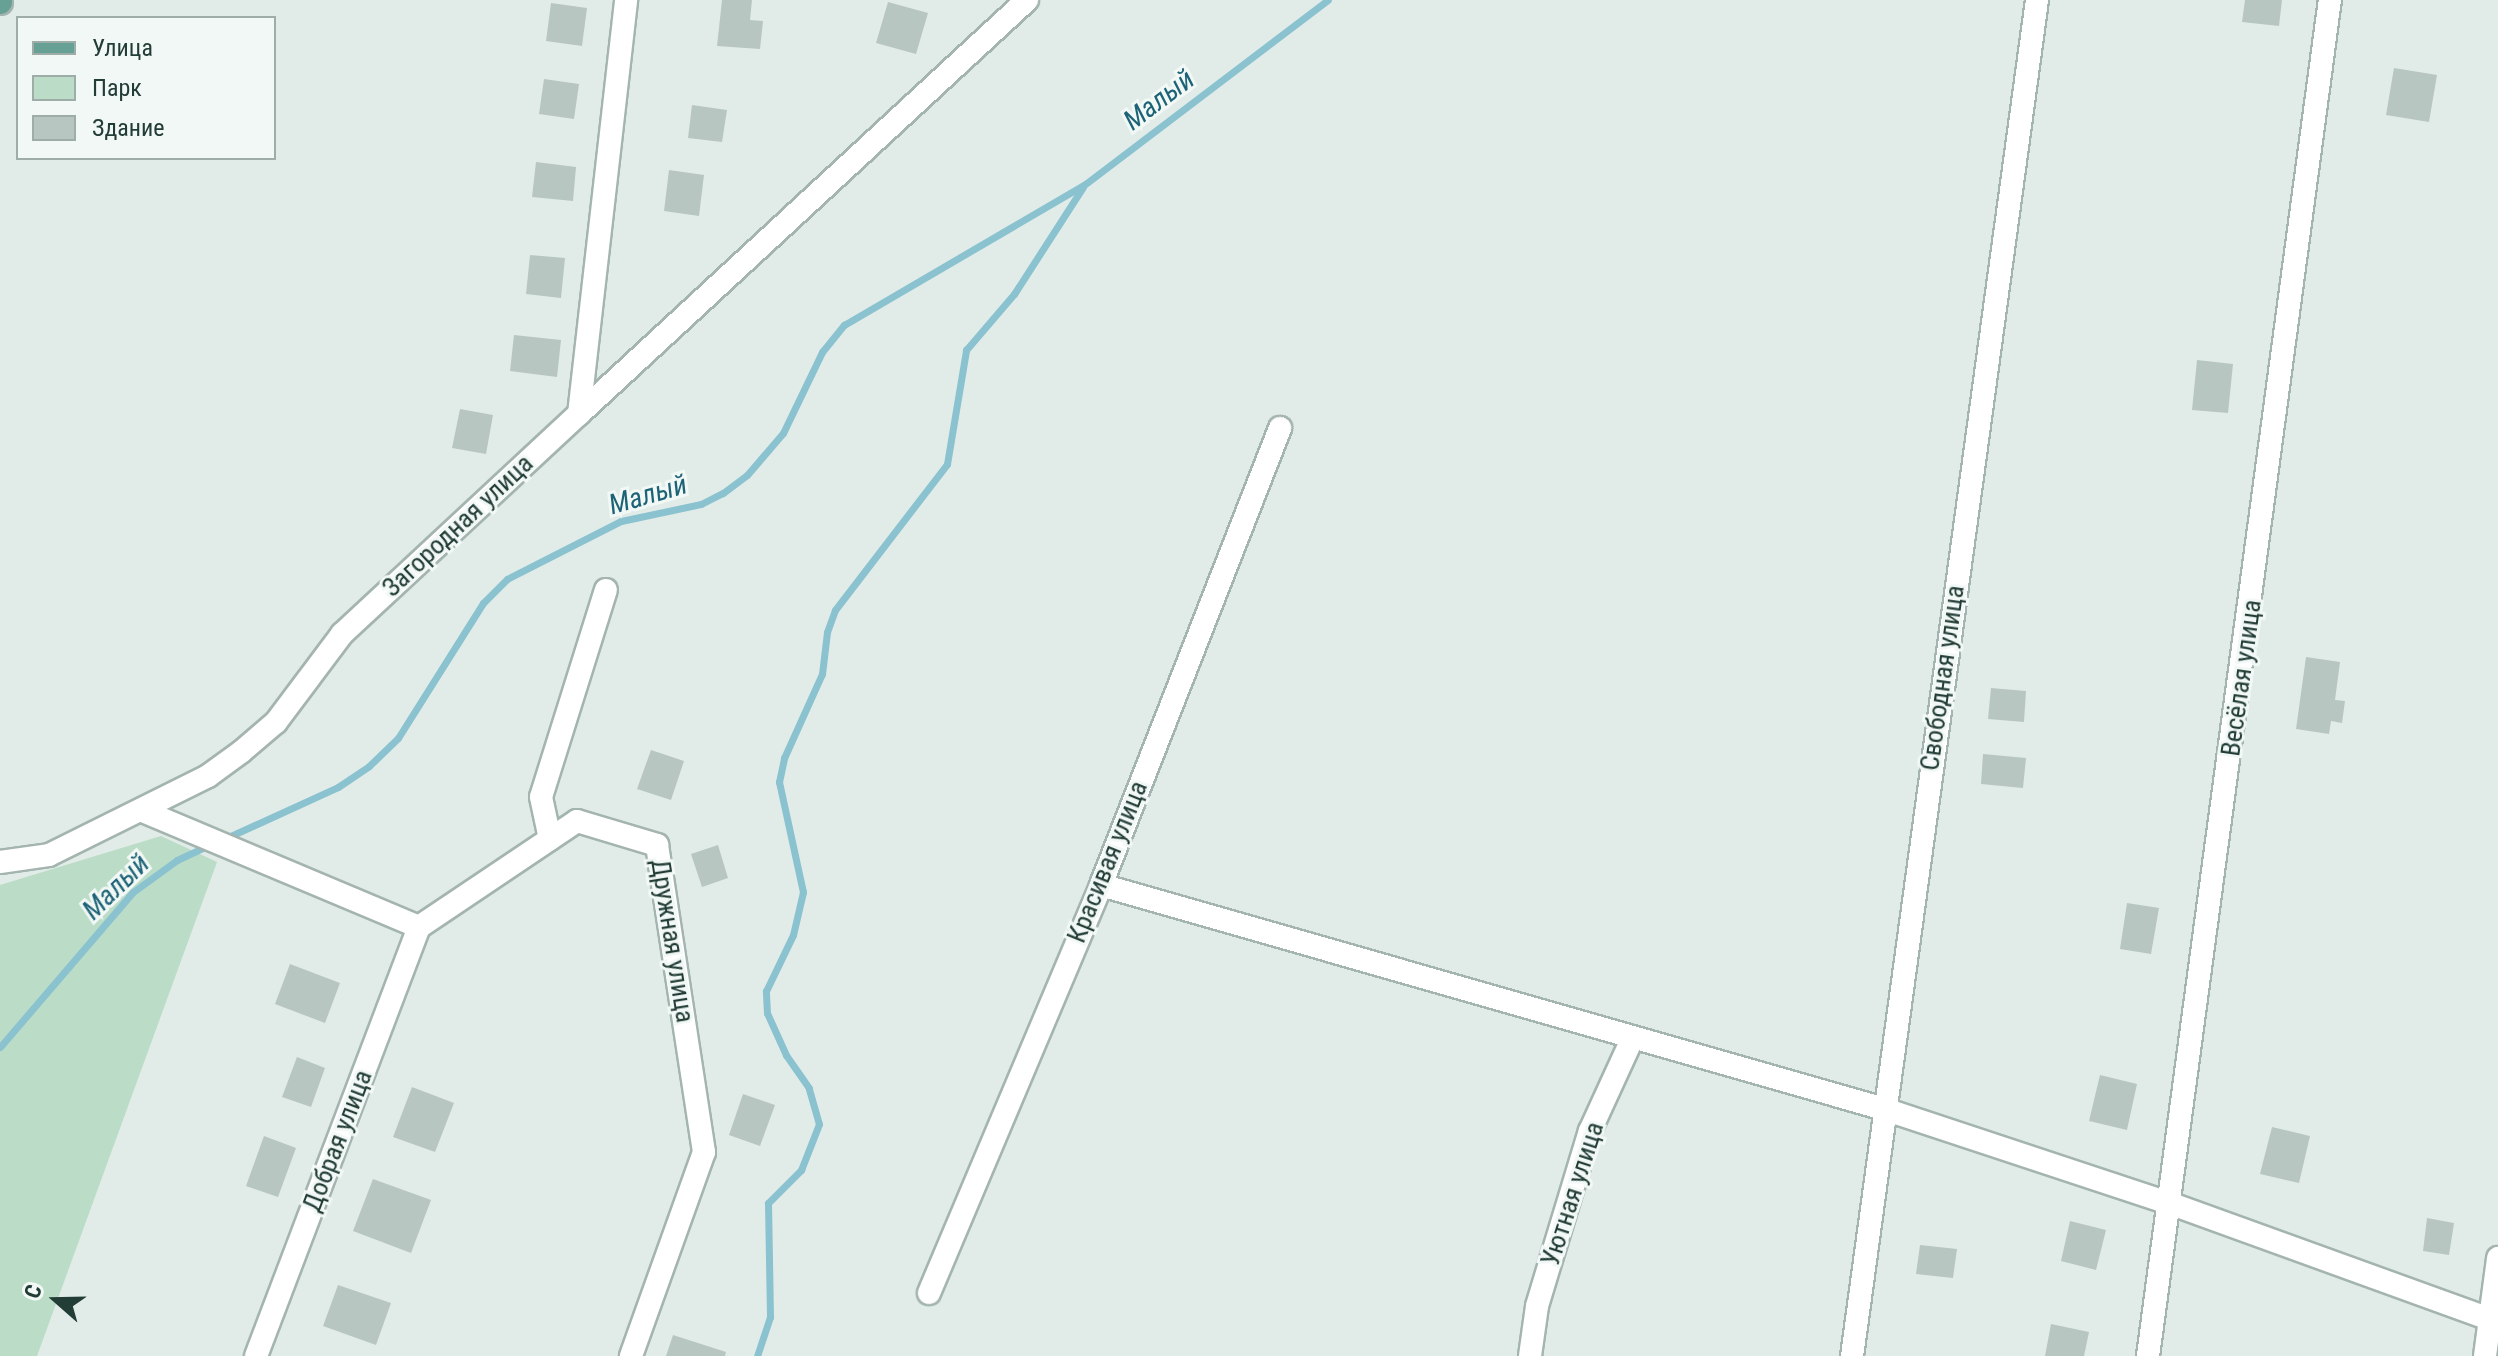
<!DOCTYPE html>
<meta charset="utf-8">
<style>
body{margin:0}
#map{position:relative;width:2498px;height:1356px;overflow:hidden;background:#e1ece8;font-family:"Roboto Condensed",sans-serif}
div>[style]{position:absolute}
.green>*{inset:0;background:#bbdcc6}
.stream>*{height:7px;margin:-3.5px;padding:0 3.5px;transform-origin:3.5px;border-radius:3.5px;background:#8ac2d0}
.building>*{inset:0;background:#b7c6c1}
.roads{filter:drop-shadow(2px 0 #a4b4af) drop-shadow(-2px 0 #a4b4af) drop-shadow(0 2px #a4b4af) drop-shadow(0 -2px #a4b4af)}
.minor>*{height:22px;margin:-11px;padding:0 11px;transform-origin:11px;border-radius:11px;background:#fff}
.major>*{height:24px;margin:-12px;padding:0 12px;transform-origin:12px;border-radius:12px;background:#67a095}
span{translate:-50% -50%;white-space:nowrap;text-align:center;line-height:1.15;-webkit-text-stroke:6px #f2f8f5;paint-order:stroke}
.street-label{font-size:26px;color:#223c36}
.water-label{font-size:28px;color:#1d6377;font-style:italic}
.legend{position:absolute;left:16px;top:16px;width:260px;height:144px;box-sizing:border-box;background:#f2f8f5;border:2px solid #9fada9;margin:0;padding:10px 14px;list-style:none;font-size:24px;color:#223c36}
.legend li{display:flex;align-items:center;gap:16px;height:40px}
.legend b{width:40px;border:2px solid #9fada9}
.north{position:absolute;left:16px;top:1260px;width:80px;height:80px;-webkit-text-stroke:6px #f2f8f5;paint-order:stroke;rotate:290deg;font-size:22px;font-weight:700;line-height:32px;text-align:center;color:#223c36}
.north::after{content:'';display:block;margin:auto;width:28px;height:36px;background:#223c36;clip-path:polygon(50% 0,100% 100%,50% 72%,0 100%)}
</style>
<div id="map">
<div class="green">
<i style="clip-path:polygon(161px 836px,217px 862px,37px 1356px,0 1356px,0 885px)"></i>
</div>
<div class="stream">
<i style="left:224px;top:839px;width:125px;rotate:-24.5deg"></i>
<i style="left:338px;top:787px;width:37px;rotate:-34deg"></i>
<i style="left:369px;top:766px;width:40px;rotate:-44deg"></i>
<i style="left:398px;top:738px;width:160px;rotate:-57.8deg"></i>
<i style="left:483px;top:603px;width:34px;rotate:-45deg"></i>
<i style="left:507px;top:579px;width:128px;rotate:-27deg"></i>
<i style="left:621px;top:521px;width:82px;rotate:-12deg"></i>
<i style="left:701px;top:504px;width:25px;rotate:-27deg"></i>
<i style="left:723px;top:493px;width:30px;rotate:-37deg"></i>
<i style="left:747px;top:475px;width:55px;rotate:-49.4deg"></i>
<i style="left:783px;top:433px;width:90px;rotate:-64.3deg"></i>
<i style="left:822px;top:352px;width:35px;rotate:-51deg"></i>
<i style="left:844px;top:325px;width:278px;rotate:-30.3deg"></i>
<i style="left:1084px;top:185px;width:306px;rotate:-37.2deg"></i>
<i style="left:0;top:1047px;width:204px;rotate:-49.4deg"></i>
<i style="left:133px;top:892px;width:54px;rotate:-36deg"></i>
<i style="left:177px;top:860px;width:38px;rotate:-25deg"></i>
<i style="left:757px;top:1356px;width:41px;rotate:-71.6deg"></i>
<i style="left:770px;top:1317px;width:114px;rotate:-91deg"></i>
<i style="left:768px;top:1203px;width:47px;rotate:-45deg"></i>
<i style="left:801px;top:1170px;width:49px;rotate:-68.6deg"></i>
<i style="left:819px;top:1124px;width:37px;rotate:-106deg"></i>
<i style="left:809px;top:1088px;width:40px;rotate:-124.9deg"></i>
<i style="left:786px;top:1055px;width:46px;rotate:-114.3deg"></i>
<i style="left:767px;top:1013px;width:22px;rotate:-93deg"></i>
<i style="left:766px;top:991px;width:62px;rotate:-64.3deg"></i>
<i style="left:793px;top:935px;width:44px;rotate:-76.9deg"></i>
<i style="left:803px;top:892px;width:113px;rotate:-102.3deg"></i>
<i style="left:779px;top:782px;width:25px;rotate:-78deg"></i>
<i style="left:784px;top:758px;width:92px;rotate:-65.7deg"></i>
<i style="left:822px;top:674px;width:42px;rotate:-83.2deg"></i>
<i style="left:827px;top:632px;width:23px;rotate:-70deg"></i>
<i style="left:835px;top:610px;width:184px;rotate:-52.5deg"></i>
<i style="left:947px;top:464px;width:116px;rotate:-80.5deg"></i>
<i style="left:966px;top:350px;width:74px;rotate:-49.4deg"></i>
<i style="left:1014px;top:294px;width:127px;rotate:-57.2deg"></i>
</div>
<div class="building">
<i style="clip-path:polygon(722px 0,752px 0,750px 20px,763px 21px,760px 49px,717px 46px)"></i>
<i style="clip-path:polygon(2245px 0,2282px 0,2279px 26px,2242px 22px)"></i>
<i style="clip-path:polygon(888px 2px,928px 13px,916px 54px,876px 43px)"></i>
<i style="clip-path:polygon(551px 3px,587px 8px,582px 46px,546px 41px)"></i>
<i style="clip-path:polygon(2394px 68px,2437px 75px,2429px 122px,2386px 115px)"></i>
<i style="clip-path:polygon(544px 79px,579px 84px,574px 119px,539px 114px)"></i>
<i style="clip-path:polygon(692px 105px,727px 110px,722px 142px,688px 138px)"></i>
<i style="clip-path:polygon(536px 162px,576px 167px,573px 201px,532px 197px)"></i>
<i style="clip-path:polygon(669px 170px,704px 175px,699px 216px,664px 211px)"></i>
<i style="clip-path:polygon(530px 255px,565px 258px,561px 298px,526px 294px)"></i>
<i style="clip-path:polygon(514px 335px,561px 340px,557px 377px,510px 371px)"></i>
<i style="clip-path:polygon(2197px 360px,2233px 364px,2228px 413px,2192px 410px)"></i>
<i style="clip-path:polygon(460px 409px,493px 415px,486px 454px,452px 448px)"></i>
<i style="clip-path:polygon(2306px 657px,2340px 662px,2335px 700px,2345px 701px,2342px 723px,2331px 721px,2329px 734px,2296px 729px)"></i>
<i style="clip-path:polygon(1991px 688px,2026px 691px,2024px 722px,1988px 719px)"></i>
<i style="clip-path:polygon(651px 750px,684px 761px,671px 800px,637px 789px)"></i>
<i style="clip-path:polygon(1983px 754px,2026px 758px,2023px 788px,1981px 784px)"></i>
<i style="clip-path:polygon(718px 845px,728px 878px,702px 887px,691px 854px)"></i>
<i style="clip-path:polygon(2127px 903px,2159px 908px,2151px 954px,2120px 949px)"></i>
<i style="clip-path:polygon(290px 964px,340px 983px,325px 1023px,275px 1004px)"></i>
<i style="clip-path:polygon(297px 1057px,325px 1068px,311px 1107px,282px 1097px)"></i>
<i style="clip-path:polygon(2100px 1075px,2137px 1084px,2127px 1130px,2089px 1121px)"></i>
<i style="clip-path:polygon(412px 1087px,454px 1103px,435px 1152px,393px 1137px)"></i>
<i style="clip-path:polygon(743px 1094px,775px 1105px,760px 1146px,729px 1135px)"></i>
<i style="clip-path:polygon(2272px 1127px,2310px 1136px,2299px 1183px,2260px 1174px)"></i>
<i style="clip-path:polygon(264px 1136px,296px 1148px,278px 1197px,246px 1186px)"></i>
<i style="clip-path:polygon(373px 1179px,431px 1200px,411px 1253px,353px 1231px)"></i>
<i style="clip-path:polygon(2427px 1218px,2454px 1223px,2449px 1255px,2423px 1251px)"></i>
<i style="clip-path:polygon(2070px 1221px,2106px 1230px,2096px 1270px,2061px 1261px)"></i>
<i style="clip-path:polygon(1920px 1245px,1957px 1249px,1953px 1278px,1916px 1274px)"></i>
<i style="clip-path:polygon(338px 1285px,391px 1303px,376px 1345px,323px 1326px)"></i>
<i style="clip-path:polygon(2051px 1324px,2089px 1332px,2084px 1356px,2045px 1356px)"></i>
<i style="clip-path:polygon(673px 1335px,726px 1352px,725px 1356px,666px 1356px)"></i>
</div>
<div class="roads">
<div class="minor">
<i style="left:579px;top:414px;width:610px;rotate:-42.74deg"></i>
<i style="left:143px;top:811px;width:299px;rotate:22.8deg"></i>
<i style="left:550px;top:839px;width:43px;rotate:-102.1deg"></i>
<i style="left:541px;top:797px;width:217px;rotate:-72.6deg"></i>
<i style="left:0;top:862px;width:49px;rotate:-8.1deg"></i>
<i style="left:49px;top:855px;width:178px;rotate:-26.4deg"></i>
<i style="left:208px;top:776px;width:41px;rotate:-36deg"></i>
<i style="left:241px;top:752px;width:46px;rotate:-40.6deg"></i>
<i style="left:276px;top:722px;width:110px;rotate:-53.1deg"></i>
<i style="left:342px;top:634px;width:323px;rotate:-42.9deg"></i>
<i style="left:579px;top:414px;width:417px;rotate:-83.5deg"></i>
<i style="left:1101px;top:885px;width:814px;rotate:15.96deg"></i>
<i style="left:1884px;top:1109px;width:300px;rotate:18.3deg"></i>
<i style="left:2169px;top:1203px;width:350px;rotate:19.9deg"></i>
<i style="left:419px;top:927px;width:190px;rotate:-33.9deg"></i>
<i style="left:577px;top:821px;width:84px;rotate:16.7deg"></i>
<i style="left:657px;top:845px;width:311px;rotate:81.3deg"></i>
<i style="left:704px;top:1152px;width:217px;rotate:109.7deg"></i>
<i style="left:929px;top:1293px;width:443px;rotate:-67.1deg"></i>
<i style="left:1101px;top:885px;width:491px;rotate:-68.6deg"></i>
<i style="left:256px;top:1356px;width:459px;rotate:-69.2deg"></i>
<i style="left:1530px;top:1356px;width:50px;rotate:-82deg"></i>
<i style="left:1537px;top:1306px;width:183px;rotate:-73.2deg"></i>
<i style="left:1590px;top:1131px;width:103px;rotate:-65.4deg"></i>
<i style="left:1852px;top:1356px;width:1369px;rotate:-82.23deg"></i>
<i style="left:2148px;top:1356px;width:1368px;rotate:-82.36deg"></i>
<i style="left:2485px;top:1356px;width:99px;rotate:-82.4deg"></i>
</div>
<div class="major">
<i style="left:0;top:2px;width:2px;rotate:-90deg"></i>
</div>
</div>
<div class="street-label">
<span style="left:458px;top:526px;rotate:-43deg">Загородная улица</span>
<span style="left:1943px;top:678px;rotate:-82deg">Свободная улица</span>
<span style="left:2242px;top:678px;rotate:-82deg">Весёлая улица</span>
<span style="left:1108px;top:862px;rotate:-68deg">Красивая улица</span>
<span style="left:672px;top:941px;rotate:81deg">Дружная улица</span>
<span style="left:338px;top:1141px;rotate:-69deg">Добрая улица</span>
<span style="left:1573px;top:1194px;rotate:-72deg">Уютная улица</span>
</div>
<div class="water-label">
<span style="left:1159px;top:100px;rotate:-37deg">Малый</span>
<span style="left:648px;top:495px;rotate:-16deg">Малый</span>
<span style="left:116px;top:887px;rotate:-44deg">Малый</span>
</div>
<ul class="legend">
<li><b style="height:10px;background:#67a095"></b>Улица</li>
<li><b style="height:22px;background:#bbdcc6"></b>Парк</li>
<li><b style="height:22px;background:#b7c6c1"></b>Здание</li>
</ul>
<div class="north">С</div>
</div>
